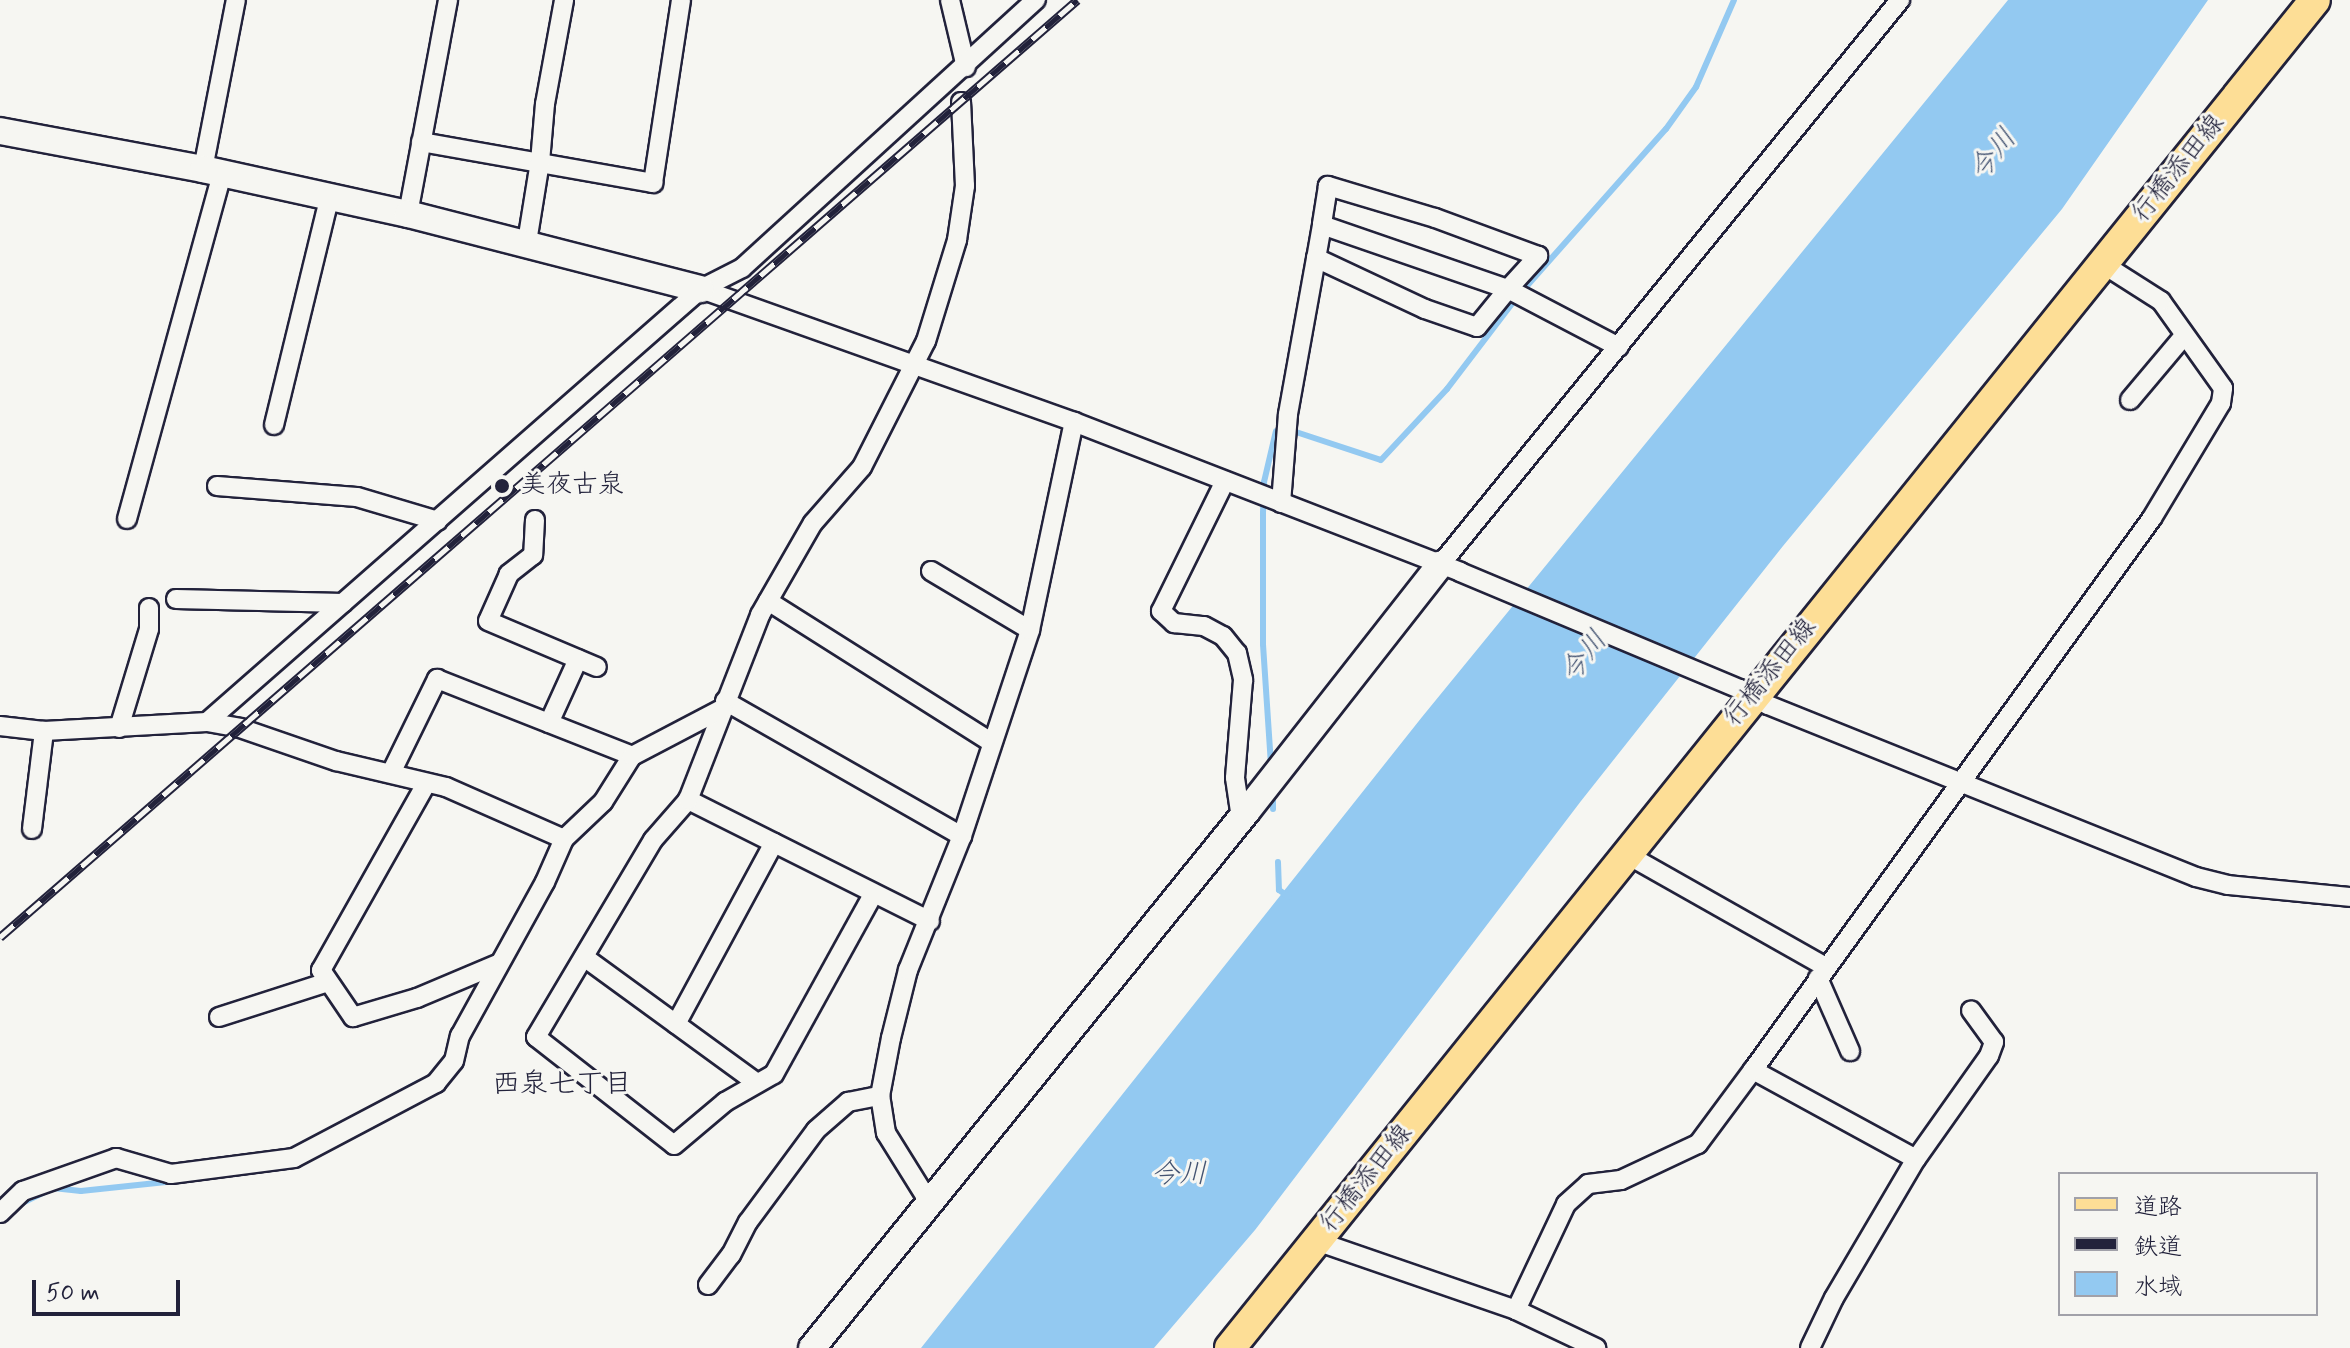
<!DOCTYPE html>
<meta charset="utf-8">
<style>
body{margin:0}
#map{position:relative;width:2350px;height:1348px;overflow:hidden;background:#f6f6f2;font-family:Mynerve,"Klee One",sans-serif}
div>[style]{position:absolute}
.water>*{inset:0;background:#93c9f1}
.stream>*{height:6px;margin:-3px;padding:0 3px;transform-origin:3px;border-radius:3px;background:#93c9f1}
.roads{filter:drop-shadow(2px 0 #22223b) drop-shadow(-2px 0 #22223b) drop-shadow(0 2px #22223b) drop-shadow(0 -2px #22223b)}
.street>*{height:18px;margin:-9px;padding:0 9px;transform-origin:9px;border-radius:9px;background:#f6f6f2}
.secondary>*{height:26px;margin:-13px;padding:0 13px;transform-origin:13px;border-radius:13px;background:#f6f6f2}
.primary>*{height:30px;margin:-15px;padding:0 15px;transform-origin:15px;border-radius:15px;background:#fdde96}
.rail>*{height:9px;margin-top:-4.5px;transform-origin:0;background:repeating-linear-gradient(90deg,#f6f6f2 0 18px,#22223b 0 36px);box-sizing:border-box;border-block:2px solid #22223b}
.dots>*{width:22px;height:22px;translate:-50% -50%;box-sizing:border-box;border:4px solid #f6f6f2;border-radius:50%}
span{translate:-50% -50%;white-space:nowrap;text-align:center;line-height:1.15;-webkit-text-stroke:6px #f6f6f2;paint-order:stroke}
.street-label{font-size:26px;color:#22223b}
.poi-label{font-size:26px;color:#22223b}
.left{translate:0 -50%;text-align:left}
.water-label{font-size:28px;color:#445472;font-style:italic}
.neighbourhood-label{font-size:28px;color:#22223b}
.legend{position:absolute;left:2058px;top:1172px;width:260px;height:144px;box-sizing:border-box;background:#f6f6f2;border:2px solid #a1a1a9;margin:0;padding:10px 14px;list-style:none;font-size:24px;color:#22223b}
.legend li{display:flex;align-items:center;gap:16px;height:40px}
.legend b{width:40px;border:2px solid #a1a1a9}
.scale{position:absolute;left:32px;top:1280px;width:148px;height:36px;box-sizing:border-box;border:4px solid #22223b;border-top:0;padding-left:10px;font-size:24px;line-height:28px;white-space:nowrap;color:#22223b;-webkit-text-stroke:6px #f6f6f2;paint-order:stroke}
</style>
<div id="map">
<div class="water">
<i style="clip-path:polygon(2008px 0,2208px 0,2062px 209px,1783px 546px,1581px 801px,1255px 1230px,1154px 1348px,921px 1348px,1422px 717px)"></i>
</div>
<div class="stream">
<i style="left:1526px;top:287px;width:211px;rotate:-48.5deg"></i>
<i style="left:1666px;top:129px;width:52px;rotate:-54.5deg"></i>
<i style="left:1696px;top:87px;width:95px;rotate:-66.4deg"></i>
<i style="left:1296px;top:432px;width:89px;rotate:18.2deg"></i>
<i style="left:1381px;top:460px;width:97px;rotate:-47.1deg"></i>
<i style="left:1447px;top:389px;width:111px;rotate:-52.7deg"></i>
<i style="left:1271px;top:765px;width:121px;rotate:-93.8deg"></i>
<i style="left:1263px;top:644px;width:131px;rotate:-90deg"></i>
<i style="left:1263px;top:513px;width:31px;rotate:-88deg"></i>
<i style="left:1264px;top:482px;width:52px;rotate:-76.8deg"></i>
<i style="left:1273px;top:793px;width:16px;rotate:90deg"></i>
<i style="left:1278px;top:862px;width:28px;rotate:88deg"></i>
<i style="left:1279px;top:890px;width:12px;rotate:35deg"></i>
<i style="left:396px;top:1095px;width:25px;rotate:-29deg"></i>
<i style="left:16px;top:1206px;width:41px;rotate:-25.9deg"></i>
<i style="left:53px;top:1188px;width:28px;rotate:6deg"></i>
<i style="left:81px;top:1191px;width:95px;rotate:-6.1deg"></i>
</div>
<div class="roads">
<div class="street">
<i style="left:950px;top:0;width:69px;rotate:76.6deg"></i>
<i style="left:421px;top:142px;width:236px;rotate:10deg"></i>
<i style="left:653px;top:183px;width:185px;rotate:-81.3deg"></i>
<i style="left:203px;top:169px;width:172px;rotate:-79deg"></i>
<i style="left:408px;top:214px;width:218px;rotate:-79.4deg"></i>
<i style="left:1322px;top:225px;width:34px;rotate:100deg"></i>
<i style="left:1316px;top:258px;width:120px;rotate:25.1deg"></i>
<i style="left:1425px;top:309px;width:55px;rotate:19.1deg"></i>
<i style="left:1477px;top:327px;width:49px;rotate:-50.8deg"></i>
<i style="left:1508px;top:289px;width:45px;rotate:-47.7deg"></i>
<i style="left:1538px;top:256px;width:110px;rotate:-159.7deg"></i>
<i style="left:1435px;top:218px;width:112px;rotate:-163.3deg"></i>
<i style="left:1328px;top:186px;width:39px;rotate:99deg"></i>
<i style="left:1322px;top:225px;width:197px;rotate:19deg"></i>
<i style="left:1508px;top:289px;width:125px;rotate:27.6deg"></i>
<i style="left:527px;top:242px;width:81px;rotate:-80.8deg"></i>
<i style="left:540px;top:162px;width:58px;rotate:-85.1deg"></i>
<i style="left:545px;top:104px;width:106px;rotate:-79.6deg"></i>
<i style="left:701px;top:289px;width:396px;rotate:19.6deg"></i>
<i style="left:1074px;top:422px;width:414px;rotate:21.2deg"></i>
<i style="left:1460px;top:572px;width:303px;rotate:22.7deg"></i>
<i style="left:1740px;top:689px;width:32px;rotate:30deg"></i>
<i style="left:1768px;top:705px;width:461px;rotate:21.9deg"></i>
<i style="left:2196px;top:877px;width:33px;rotate:14deg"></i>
<i style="left:2228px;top:885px;width:123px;rotate:5.6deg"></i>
<i style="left:2130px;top:400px;width:82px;rotate:-49.9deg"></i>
<i style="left:274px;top:425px;width:236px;rotate:-76.3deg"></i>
<i style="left:1225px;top:481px;width:145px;rotate:116.2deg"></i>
<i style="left:1161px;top:611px;width:18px;rotate:43deg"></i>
<i style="left:1174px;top:623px;width:30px;rotate:6deg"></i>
<i style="left:1204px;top:626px;width:21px;rotate:28deg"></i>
<i style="left:1223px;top:636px;width:22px;rotate:51deg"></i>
<i style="left:1237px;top:653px;width:28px;rotate:77deg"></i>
<i style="left:1243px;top:680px;width:98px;rotate:94.7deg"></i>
<i style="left:1235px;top:778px;width:40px;rotate:81.5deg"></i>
<i style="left:217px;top:486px;width:140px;rotate:4.5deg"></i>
<i style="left:357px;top:497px;width:84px;rotate:16.5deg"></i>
<i style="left:1281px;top:503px;width:89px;rotate:-85.5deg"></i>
<i style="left:1288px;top:414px;width:158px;rotate:-79.8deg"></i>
<i style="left:127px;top:519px;width:359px;rotate:-74.6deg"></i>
<i style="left:535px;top:520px;width:35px;rotate:93deg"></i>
<i style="left:533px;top:555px;width:31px;rotate:142deg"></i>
<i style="left:509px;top:574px;width:51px;rotate:114.1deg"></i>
<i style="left:488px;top:621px;width:118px;rotate:22.9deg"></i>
<i style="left:1440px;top:565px;width:729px;rotate:-50.85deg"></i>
<i style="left:931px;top:571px;width:115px;rotate:30.8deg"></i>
<i style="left:176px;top:599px;width:167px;rotate:1.4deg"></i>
<i style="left:768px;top:601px;width:264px;rotate:32.3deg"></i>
<i style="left:725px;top:701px;width:273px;rotate:29.7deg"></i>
<i style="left:207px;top:722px;width:657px;rotate:-41.24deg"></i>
<i style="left:701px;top:289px;width:46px;rotate:-27.1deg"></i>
<i style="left:742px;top:268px;width:398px;rotate:-42.4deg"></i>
<i style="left:549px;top:723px;width:70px;rotate:-65.6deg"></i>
<i style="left:0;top:726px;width:44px;rotate:6.5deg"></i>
<i style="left:44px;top:731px;width:163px;rotate:-3.2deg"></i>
<i style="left:207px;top:722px;width:34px;rotate:10deg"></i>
<i style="left:240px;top:728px;width:102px;rotate:19deg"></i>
<i style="left:336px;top:761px;width:113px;rotate:13.3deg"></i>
<i style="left:446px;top:787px;width:129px;rotate:23.8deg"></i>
<i style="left:119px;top:728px;width:103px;rotate:-73.1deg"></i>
<i style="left:149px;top:629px;width:21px;rotate:-90deg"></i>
<i style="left:391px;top:773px;width:105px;rotate:-63.9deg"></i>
<i style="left:437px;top:679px;width:210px;rotate:21.5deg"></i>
<i style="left:426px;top:784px;width:214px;rotate:119.4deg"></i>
<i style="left:321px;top:970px;width:57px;rotate:55.8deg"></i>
<i style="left:353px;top:1017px;width:67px;rotate:-16.5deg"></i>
<i style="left:417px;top:998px;width:88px;rotate:-22.8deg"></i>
<i style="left:688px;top:800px;width:53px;rotate:131.2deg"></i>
<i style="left:653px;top:840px;width:229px;rotate:120.7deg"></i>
<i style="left:536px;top:1037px;width:175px;rotate:38deg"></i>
<i style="left:674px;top:1145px;width:67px;rotate:-40.1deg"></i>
<i style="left:725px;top:1102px;width:56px;rotate:-29.7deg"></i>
<i style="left:774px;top:1074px;width:205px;rotate:-61.1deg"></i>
<i style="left:32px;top:829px;width:99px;rotate:-83deg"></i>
<i style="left:1628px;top:855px;width:227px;rotate:29.5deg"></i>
<i style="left:930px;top:921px;width:271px;rotate:-153.4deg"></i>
<i style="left:688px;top:800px;width:199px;rotate:-68.7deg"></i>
<i style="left:760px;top:615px;width:106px;rotate:-60.1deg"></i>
<i style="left:813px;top:523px;width:74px;rotate:-48.8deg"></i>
<i style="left:862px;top:467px;width:141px;rotate:-63.1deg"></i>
<i style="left:926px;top:341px;width:106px;rotate:-72.9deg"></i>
<i style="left:957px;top:240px;width:55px;rotate:-81.6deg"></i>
<i style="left:965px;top:186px;width:84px;rotate:-92.7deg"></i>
<i style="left:584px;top:957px;width:214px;rotate:36.1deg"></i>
<i style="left:1818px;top:978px;width:80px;rotate:66.3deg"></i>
<i style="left:219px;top:1017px;width:114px;rotate:-17.8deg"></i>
<i style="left:676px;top:1024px;width:206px;rotate:-61.6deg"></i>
<i style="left:1916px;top:1159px;width:126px;rotate:-54.7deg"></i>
<i style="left:1989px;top:1056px;width:15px;rotate:-70deg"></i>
<i style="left:1994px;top:1042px;width:39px;rotate:-126deg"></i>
<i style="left:929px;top:1202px;width:81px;rotate:-121.9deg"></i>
<i style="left:886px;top:1133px;width:37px;rotate:-99deg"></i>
<i style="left:880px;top:1096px;width:59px;rotate:-79.3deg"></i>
<i style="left:891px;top:1038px;width:70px;rotate:-76deg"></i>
<i style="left:908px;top:970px;width:144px;rotate:-68.1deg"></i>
<i style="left:962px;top:836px;width:217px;rotate:-71.7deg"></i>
<i style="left:1030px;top:630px;width:213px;rotate:-78.1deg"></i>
<i style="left:0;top:1213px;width:32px;rotate:-44deg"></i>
<i style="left:23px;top:1191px;width:99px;rotate:-19.5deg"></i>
<i style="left:116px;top:1158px;width:57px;rotate:16.2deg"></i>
<i style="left:171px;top:1174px;width:124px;rotate:-7.4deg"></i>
<i style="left:294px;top:1158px;width:161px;rotate:-27.8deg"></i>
<i style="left:436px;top:1083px;width:28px;rotate:-51deg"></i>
<i style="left:454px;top:1061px;width:26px;rotate:-77deg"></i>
<i style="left:460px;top:1036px;width:176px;rotate:-61.1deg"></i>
<i style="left:545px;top:882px;width:47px;rotate:-66.2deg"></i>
<i style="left:564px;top:839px;width:54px;rotate:-43.5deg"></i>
<i style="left:603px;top:802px;width:54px;rotate:-57.8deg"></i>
<i style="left:632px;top:756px;width:102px;rotate:-27.6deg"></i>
<i style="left:1316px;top:1241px;width:212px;rotate:19deg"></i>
<i style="left:1516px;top:1310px;width:89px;rotate:25.4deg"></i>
<i style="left:708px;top:1285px;width:38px;rotate:-53deg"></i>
<i style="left:731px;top:1255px;width:37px;rotate:-63deg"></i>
<i style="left:748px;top:1222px;width:114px;rotate:-53.5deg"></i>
<i style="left:816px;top:1130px;width:43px;rotate:-41.2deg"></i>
<i style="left:848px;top:1102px;width:33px;rotate:-11deg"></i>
<i style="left:1516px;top:1310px;width:117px;rotate:-64.7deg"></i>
<i style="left:1566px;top:1204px;width:30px;rotate:-42deg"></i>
<i style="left:1588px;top:1184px;width:33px;rotate:-7deg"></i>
<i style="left:1621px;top:1180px;width:85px;rotate:-25.1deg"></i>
<i style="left:1698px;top:1144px;width:92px;rotate:-53.4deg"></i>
<i style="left:1810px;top:1348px;width:55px;rotate:-64.4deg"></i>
<i style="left:1834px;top:1298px;width:161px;rotate:-59.5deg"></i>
<i style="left:1916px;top:1159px;width:186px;rotate:-151.4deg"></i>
<i style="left:1753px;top:1070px;width:681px;rotate:-54.14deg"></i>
<i style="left:2152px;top:518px;width:134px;rotate:-59deg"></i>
<i style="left:2221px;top:403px;width:15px;rotate:-82deg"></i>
<i style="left:2223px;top:388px;width:107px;rotate:-125.5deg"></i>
<i style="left:2161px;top:301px;width:69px;rotate:-147.5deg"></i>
</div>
<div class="secondary">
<i style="left:0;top:131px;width:207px;rotate:10.6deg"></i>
<i style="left:203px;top:169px;width:210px;rotate:12.4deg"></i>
<i style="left:408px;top:214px;width:302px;rotate:14.4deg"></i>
<i style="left:812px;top:1348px;width:691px;rotate:-50.99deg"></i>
<i style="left:1247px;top:811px;width:313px;rotate:-51.9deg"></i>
</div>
<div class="primary">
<i style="left:1230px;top:1348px;width:1730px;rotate:-51.17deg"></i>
</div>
</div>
<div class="rail">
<i style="left:0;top:937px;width:1428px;rotate:-41.02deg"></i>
</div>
<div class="dots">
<i style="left:502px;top:486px;background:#22223b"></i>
</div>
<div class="street-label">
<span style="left:2179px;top:169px;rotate:-51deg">行橋添田線</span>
<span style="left:1771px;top:673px;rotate:-51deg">行橋添田線</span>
<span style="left:1367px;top:1179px;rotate:-51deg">行橋添田線</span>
</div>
<div class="poi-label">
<span class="left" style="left:520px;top:486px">美夜古泉</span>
</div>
<div class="water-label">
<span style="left:1994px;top:155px;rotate:-51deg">今川</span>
<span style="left:1585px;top:657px;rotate:-52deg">今川</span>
<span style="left:1179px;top:1175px">今川</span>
</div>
<div class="neighbourhood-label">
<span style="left:562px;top:1085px">西泉七丁目</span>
</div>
<ul class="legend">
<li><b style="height:10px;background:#fdde96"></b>道路</li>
<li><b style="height:10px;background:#22223b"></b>鉄道</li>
<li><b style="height:22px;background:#93c9f1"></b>水域</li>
</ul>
<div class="scale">50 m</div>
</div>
